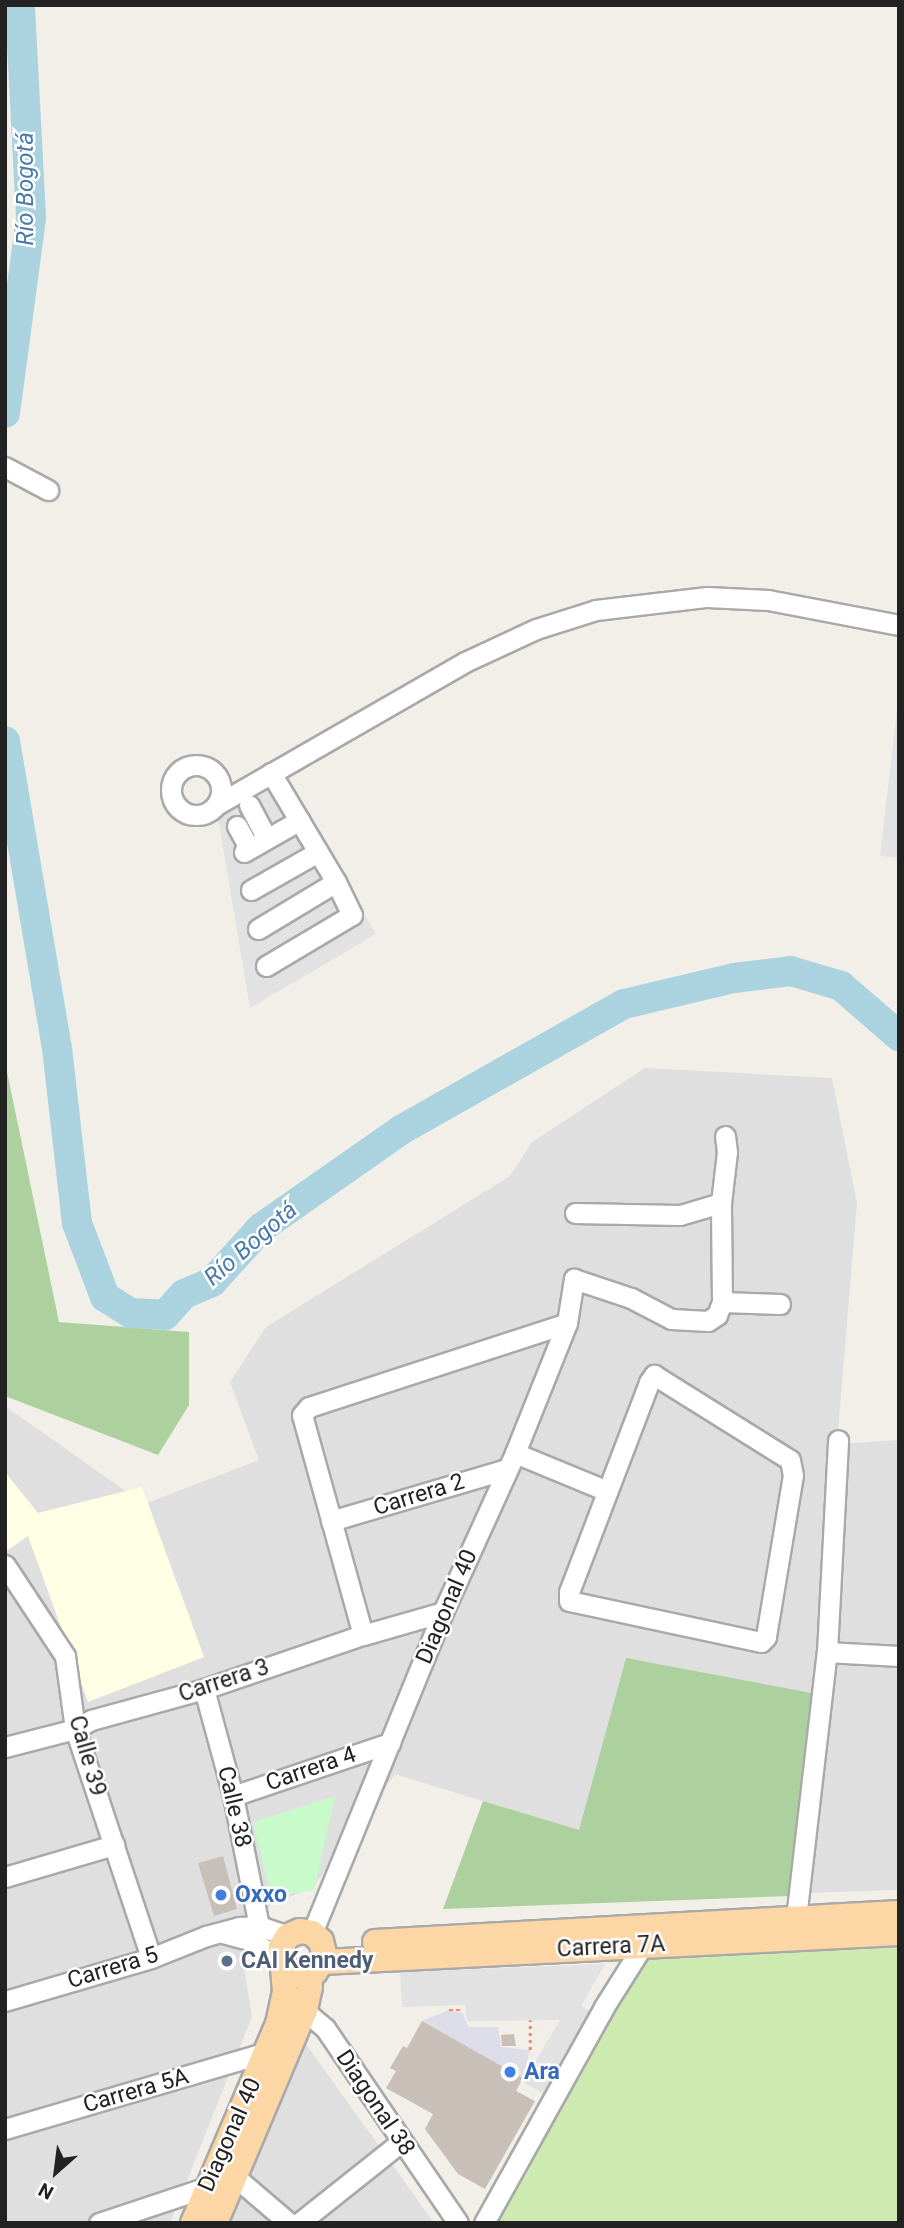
<!DOCTYPE html>
<meta charset="utf-8">
<style>
body{margin:0}
#map{position:relative;width:904px;height:2228px;overflow:hidden;background:#f2efe9;font-family:Roboto,sans-serif}
div>[style]{position:absolute}
.residential>*{inset:0;background:#e0dfdf}
.education>*{inset:0;background:#ffffe5}
.grass>*{inset:0;background:#cdebb0}
.forest>*{inset:0;background:#add19e}
.park>*{inset:0;background:#c8facc}
.parking>*{inset:0;background:#e2e2e2}
.plaza>*{inset:0;background:#dddde8}
.river>*{height:30px;margin:-15px;padding:0 15px;transform-origin:15px;border-radius:15px;background:#aad3df}
.building>*{inset:0;background:#c7bfb8}
.path>*{height:2.5px;margin-top:-1.25px;transform-origin:0;background:repeating-linear-gradient(90deg,#fa8072 0 3.5px,transparent 0 7px)}
.roads{filter:drop-shadow(2px 0 #a9a9a9) drop-shadow(-2px 0 #a9a9a9) drop-shadow(0 2px #a9a9a9) drop-shadow(0 -2px #a9a9a9)}
.minor>*{height:19px;margin:-9.5px;padding:0 9.5px;transform-origin:9.5px;border-radius:9.5px;background:#fff}
.minor>.ring{margin:-9.5px;padding:0;box-sizing:content-box;background:none;border:19px solid #fff;border-radius:50%}
.major>*{height:24px;margin:-12px;padding:0 12px;transform-origin:12px;border-radius:12px;background:#fcd6a4}
.dots>*{width:19px;height:19px;translate:-50% -50%;box-sizing:border-box;border:4px solid #fff;border-radius:50%}
span{translate:-50% -50%;white-space:nowrap;text-align:center;line-height:1.15;-webkit-text-stroke:5px #fff;paint-order:stroke}
.street-label{font-size:23px;color:#222}
.shop-label{font-size:23px;color:#366cbe;font-weight:700}
.left{translate:0 -50%;text-align:left}
.service-label{font-size:23px;color:#4e5e75;font-weight:700}
.water-label{font-size:24px;color:#4a7aab;font-style:italic}
.frame{position:absolute;inset:0;border:7px solid #222;pointer-events:none}
.north{position:absolute;left:21px;top:2137px;width:70px;height:70px;-webkit-text-stroke:5px #fff;paint-order:stroke;rotate:208deg;font-size:19px;font-weight:700;line-height:28px;text-align:center;color:#222}
.north::after{content:'';display:block;margin:auto;width:24px;height:32px;background:#222;clip-path:polygon(50% 0,100% 100%,50% 72%,0 100%)}
</style>
<div id="map">
<div class="residential">
<i style="clip-path:polygon(645px 1068px,832px 1078px,857px 1203px,837px 1444px,899px 1440px,899px 1890px,808px 1893px,578px 1831px,395px 1774px,313px 1887px,247px 1916px,242px 1954px,252px 2017px,170px 2223px,5px 2223px,5px 1406px,144px 1504px,259px 1460px,230px 1382px,266px 1327px,510px 1176px,532px 1142px)"></i>
<i style="clip-path:polygon(306px 2044px,434px 2223px,230px 2223px)"></i>
</div>
<div class="education">
<i style="clip-path:polygon(5px 1472px,38px 1513px,142px 1487px,204px 1657px,88px 1702px,28px 1536px,5px 1552px)"></i>
</div>
<div class="grass">
<i style="clip-path:polygon(899px 1943px,899px 2223px,487px 2223px,645px 1950px)"></i>
</div>
<div class="forest">
<i style="clip-path:polygon(5px 1062px,59px 1322px,189px 1332px,189px 1405px,158px 1455px,5px 1396px)"></i>
<i style="clip-path:polygon(626px 1658px,817px 1694px,791px 1896px,443px 1909px,483px 1801px,579px 1830px)"></i>
</div>
<div class="park">
<i style="clip-path:polygon(335px 1796px,314px 1890px,271px 1897px,253px 1822px)"></i>
</div>
<div class="parking">
<i style="clip-path:polygon(899px 692px,899px 858px,880px 856px)"></i>
<i style="clip-path:polygon(286px 781px,376px 934px,250px 1008px,218px 818px)"></i>
<i style="clip-path:polygon(605px 1964px,581px 2006px,599px 2017px,552px 2099px,523px 2082px,560px 2020px,467px 2021px,465px 2005px,402px 2007px,400px 1972px)"></i>
</div>
<div class="plaza">
<i style="clip-path:polygon(449px 2010px,463px 2013px,468px 2027px,498px 2027px,501px 2047px,530px 2050px,523px 2078px,422px 2021px)"></i>
</div>
<div class="river">
<i style="left:5px;top:413px;width:198px;rotate:-82.4deg"></i>
<i style="left:31px;top:217px;width:212px;rotate:-93deg"></i>
<i style="left:5px;top:741px;width:311px;rotate:80.4deg"></i>
<i style="left:57px;top:1048px;width:176px;rotate:83.5deg"></i>
<i style="left:77px;top:1223px;width:79px;rotate:69.3deg"></i>
<i style="left:105px;top:1297px;width:31px;rotate:32deg"></i>
<i style="left:131px;top:1313px;width:34px;rotate:3deg"></i>
<i style="left:165px;top:1315px;width:28px;rotate:-48deg"></i>
<i style="left:184px;top:1294px;width:30px;rotate:-23deg"></i>
<i style="left:212px;top:1282px;width:73px;rotate:-47.8deg"></i>
<i style="left:261px;top:1228px;width:171px;rotate:-35deg"></i>
<i style="left:401px;top:1130px;width:256px;rotate:-29.5deg"></i>
<i style="left:624px;top:1004px;width:113px;rotate:-13.3deg"></i>
<i style="left:734px;top:978px;width:57px;rotate:-7deg"></i>
<i style="left:791px;top:971px;width:52px;rotate:16.7deg"></i>
<i style="left:841px;top:986px;width:77px;rotate:40.8deg"></i>
</div>
<div class="building">
<i style="clip-path:polygon(223px 1856px,237px 1909px,214px 1916px,198px 1863px)"></i>
<i style="clip-path:polygon(422px 2021px,523px 2078px,516px 2091px,535px 2101px,485px 2189px,458px 2174px,425px 2129px,433px 2114px,386px 2088px,396px 2071px,390px 2068px,403px 2046px,407px 2048px)"></i>
<i style="clip-path:polygon(514px 2034px,516px 2046px,502px 2046px,501px 2035px)"></i>
</div>
<div class="path">
<i style="left:449px;top:2010px;width:13px"></i>
<i style="left:530px;top:2050px;width:30px;rotate:-90deg"></i>
</div>
<div class="roads">
<div class="minor">
<i style="left:5px;top:467px;width:49px;rotate:28.1deg"></i>
<i class="ring" style="left:171px;top:765px;width:31px;height:31px"></i>
<i style="left:218px;top:804px;width:285px;rotate:-29.9deg"></i>
<i style="left:465px;top:662px;width:78px;rotate:-24.9deg"></i>
<i style="left:536px;top:629px;width:63px;rotate:-17.6deg"></i>
<i style="left:596px;top:610px;width:112px;rotate:-6.7deg"></i>
<i style="left:707px;top:597px;width:61px;rotate:2.8deg"></i>
<i style="left:768px;top:600px;width:133px;rotate:10.8deg"></i>
<i style="left:249px;top:805px;width:38px;rotate:62deg"></i>
<i style="left:237px;top:826px;width:25px;rotate:61deg"></i>
<i style="left:244px;top:852px;width:64px;rotate:-29.7deg"></i>
<i style="left:251px;top:890px;width:77px;rotate:-29.6deg"></i>
<i style="left:258px;top:929px;width:91px;rotate:-31.1deg"></i>
<i style="left:266px;top:966px;width:100px;rotate:-30.7deg"></i>
<i style="left:352px;top:915px;width:37px;rotate:-116deg"></i>
<i style="left:336px;top:882px;width:127px;rotate:-120.8deg"></i>
<i style="left:575px;top:1213px;width:105px;rotate:1.1deg"></i>
<i style="left:680px;top:1215px;width:43px;rotate:-16.3deg"></i>
<i style="left:722px;top:1302px;width:58px;rotate:2deg"></i>
<i style="left:654px;top:1375px;width:160px;rotate:32deg"></i>
<i style="left:790px;top:1460px;width:15px;rotate:79deg"></i>
<i style="left:793px;top:1475px;width:164px;rotate:99.5deg"></i>
<i style="left:766px;top:1637px;width:7px;rotate:135deg"></i>
<i style="left:761px;top:1642px;width:196px;rotate:-167.9deg"></i>
<i style="left:569px;top:1601px;width:9px;rotate:-90deg"></i>
<i style="left:569px;top:1592px;width:225px;rotate:-69.1deg"></i>
<i style="left:649px;top:1382px;width:9px;rotate:-54deg"></i>
<i style="left:515px;top:1453px;width:100px;rotate:22.4deg"></i>
<i style="left:331px;top:1521px;width:183px;rotate:-16.5deg"></i>
<i style="left:5px;top:1565px;width:109px;rotate:56.6deg"></i>
<i style="left:65px;top:1656px;width:74px;rotate:82.2deg"></i>
<i style="left:75px;top:1729px;width:241px;rotate:71.6deg"></i>
<i style="left:363px;top:1635px;width:228px;rotate:-105.5deg"></i>
<i style="left:302px;top:1415px;width:11px;rotate:-49deg"></i>
<i style="left:309px;top:1407px;width:271px;rotate:-18deg"></i>
<i style="left:827px;top:1652px;width:72px;rotate:3.2deg"></i>
<i style="left:204px;top:1689px;width:111px;rotate:74.8deg"></i>
<i style="left:233px;top:1796px;width:133px;rotate:78.7deg"></i>
<i style="left:5px;top:1747px;width:72px;rotate:-14.4deg"></i>
<i style="left:75px;top:1729px;width:18px;rotate:-29deg"></i>
<i style="left:91px;top:1720px;width:117px;rotate:-15.3deg"></i>
<i style="left:204px;top:1689px;width:168px;rotate:-18.8deg"></i>
<i style="left:363px;top:1635px;width:83px;rotate:-16deg"></i>
<i style="left:233px;top:1796px;width:166px;rotate:-18.7deg"></i>
<i style="left:5px;top:1877px;width:114px;rotate:-16.4deg"></i>
<i style="left:796px;top:1918px;width:268px;rotate:-83.4deg"></i>
<i style="left:827px;top:1652px;width:212px;rotate:-87deg"></i>
<i style="left:223px;top:1933px;width:31px;rotate:15deg"></i>
<i style="left:253px;top:1941px;width:33px;rotate:35deg"></i>
<i style="left:312px;top:1933px;width:347px;rotate:-67.8deg"></i>
<i style="left:443px;top:1612px;width:175px;rotate:-65.6deg"></i>
<i style="left:515px;top:1453px;width:140px;rotate:-68.2deg"></i>
<i style="left:567px;top:1323px;width:45px;rotate:-81deg"></i>
<i style="left:574px;top:1279px;width:60px;rotate:18.4deg"></i>
<i style="left:631px;top:1298px;width:45px;rotate:27.7deg"></i>
<i style="left:671px;top:1319px;width:37px;rotate:3deg"></i>
<i style="left:708px;top:1321px;width:11px;rotate:-34deg"></i>
<i style="left:717px;top:1315px;width:14px;rotate:-69deg"></i>
<i style="left:722px;top:1302px;width:99px;rotate:-90.6deg"></i>
<i style="left:721px;top:1203px;width:51px;rotate:-83.3deg"></i>
<i style="left:727px;top:1152px;width:16px;rotate:-97deg"></i>
<i style="left:5px;top:2001px;width:152px;rotate:-16.4deg"></i>
<i style="left:151px;top:1958px;width:59px;rotate:-21.8deg"></i>
<i style="left:206px;top:1936px;width:34px;rotate:-15deg"></i>
<i style="left:239px;top:1927px;width:20px;rotate:-3deg"></i>
<i style="left:259px;top:1926px;width:31px;rotate:19deg"></i>
<i style="left:295px;top:2003px;width:39px;rotate:40deg"></i>
<i style="left:325px;top:2028px;width:236px;rotate:55.7deg"></i>
<i style="left:5px;top:2129px;width:272px;rotate:-16.4deg"></i>
<i style="left:234px;top:2176px;width:72px;rotate:40.5deg"></i>
<i style="left:99px;top:2223px;width:114px;rotate:-18.4deg"></i>
<i style="left:299px;top:2223px;width:130px;rotate:-38.5deg"></i>
<i style="left:484px;top:2223px;width:247px;rotate:-60.9deg"></i>
<i style="left:604px;top:2007px;width:73px;rotate:-57.8deg"></i>
</div>
<div class="major">
<i style="left:375px;top:1942px;width:525px;rotate:-3.17deg"></i>
<i style="left:323px;top:1962px;width:577px;rotate:-2.88deg"></i>
<i style="left:193px;top:2223px;width:216px;rotate:-66.9deg"></i>
<i style="left:278px;top:2024px;width:34px;rotate:-78deg"></i>
<i style="left:285px;top:1991px;width:44px;rotate:-95.2deg"></i>
<i style="left:281px;top:1947px;width:13px;rotate:-58deg"></i>
<i style="left:288px;top:1936px;width:13px;rotate:-23deg"></i>
<i style="left:300px;top:1931px;width:12px;rotate:9deg"></i>
<i style="left:312px;top:1933px;width:12px;rotate:42deg"></i>
<i style="left:321px;top:1941px;width:16px;rotate:76deg"></i>
<i style="left:325px;top:1957px;width:18px;rotate:124deg"></i>
<i style="left:315px;top:1972px;width:20px;rotate:171deg"></i>
<i style="left:295px;top:1975px;width:14px;rotate:-141deg"></i>
<i style="left:215px;top:2223px;width:231px;rotate:-67.1deg"></i>
<i style="left:305px;top:2010px;width:24px;rotate:-78deg"></i>
<i style="left:310px;top:1987px;width:12px;rotate:-95deg"></i>
</div>
</div>
<div class="dots">
<i style="left:221px;top:1895px;background:#3f7fe0"></i>
<i style="left:227px;top:1961px;background:#5c6f8a"></i>
<i style="left:510px;top:2072px;background:#3f7fe0"></i>
</div>
<div class="street-label">
<span style="left:419px;top:1495px;rotate:-17deg">Carrera 2</span>
<span style="left:447px;top:1607px;rotate:-67deg">Diagonal 40</span>
<span style="left:224px;top:1681px;rotate:-18deg">Carrera 3</span>
<span style="left:87px;top:1756px;rotate:74deg">Calle 39</span>
<span style="left:311px;top:1769px;rotate:-19deg">Carrera 4</span>
<span style="left:234px;top:1807px;rotate:77deg">Calle 38</span>
<span style="left:611px;top:1947px;rotate:-3deg">Carrera 7A</span>
<span style="left:113px;top:1968px;rotate:-17deg">Carrera 5</span>
<span style="left:136px;top:2091px;rotate:-16deg">Carrera 5A</span>
<span style="left:375px;top:2103px;rotate:56deg">Diagonal 38</span>
<span style="left:230px;top:2135px;rotate:-66deg">Diagonal 40</span>
</div>
<div class="shop-label">
<span class="left" style="left:235px;top:1895px">Oxxo</span>
<span class="left" style="left:524px;top:2072px">Ara</span>
</div>
<div class="service-label">
<span class="left" style="left:241px;top:1961px">CAI Kennedy</span>
</div>
<div class="water-label">
<span style="left:26px;top:189px;rotate:-90deg">Río Bogotá</span>
<span style="left:251px;top:1244px;rotate:-41deg">Río Bogotá</span>
</div>
<div class="frame"></div>
<div class="north">N</div>
</div>
